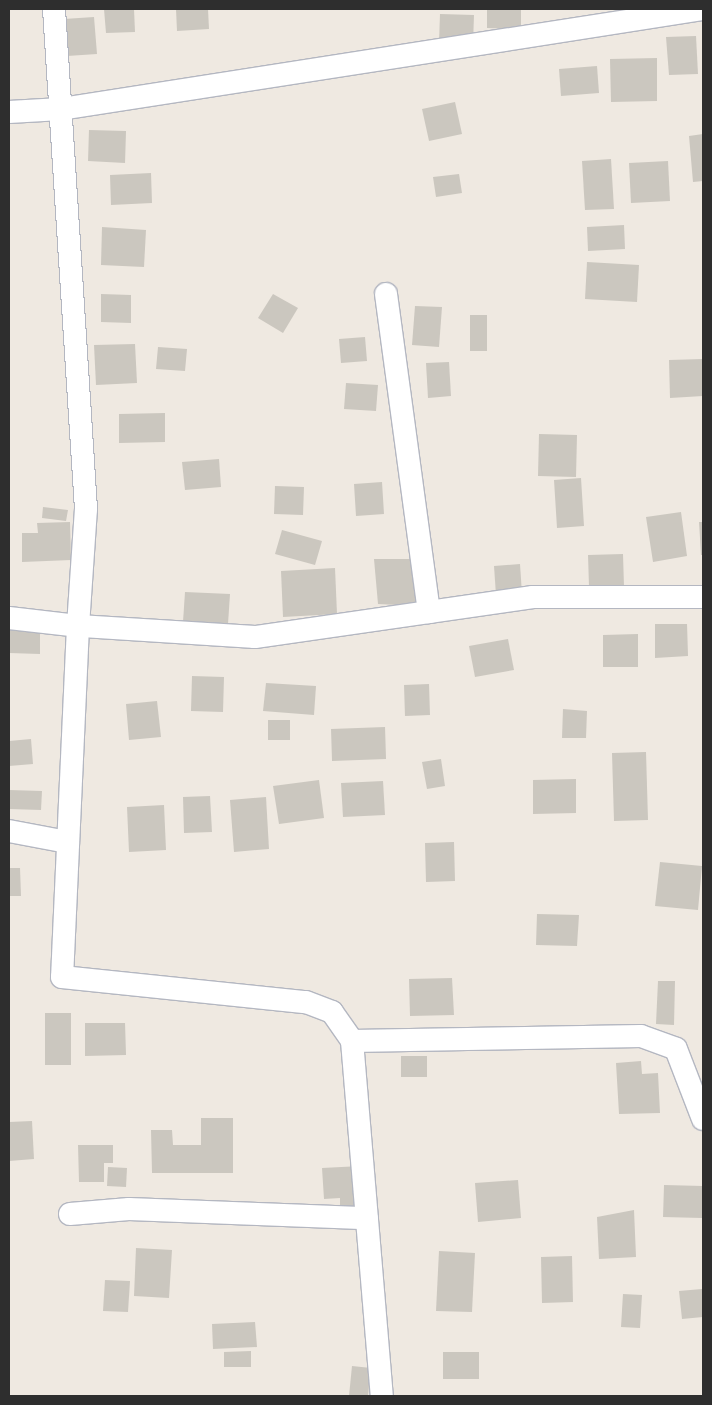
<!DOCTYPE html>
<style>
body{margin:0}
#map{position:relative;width:712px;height:1405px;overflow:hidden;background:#efe9e1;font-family:Signika,sans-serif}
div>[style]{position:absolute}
.building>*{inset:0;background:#cbc7bf}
.roads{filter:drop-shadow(1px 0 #b4b7c1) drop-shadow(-1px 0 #b4b7c1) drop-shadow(0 1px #b4b7c1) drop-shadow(0 -1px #b4b7c1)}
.minor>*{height:22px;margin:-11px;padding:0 11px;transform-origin:11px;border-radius:11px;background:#fff}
span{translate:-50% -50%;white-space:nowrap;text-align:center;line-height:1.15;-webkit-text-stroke:4px #fff;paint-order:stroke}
.frame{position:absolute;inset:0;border:10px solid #2e2e2e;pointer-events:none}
</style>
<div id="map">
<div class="building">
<i style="clip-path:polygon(104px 9px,134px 9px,135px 32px,106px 33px)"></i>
<i style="clip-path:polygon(176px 9px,208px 9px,209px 29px,177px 31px)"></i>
<i style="clip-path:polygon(487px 9px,521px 9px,521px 29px,487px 28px)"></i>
<i style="clip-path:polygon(440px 14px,474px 15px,473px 44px,439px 43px)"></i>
<i style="clip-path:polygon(94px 17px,97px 54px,67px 56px,64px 19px)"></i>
<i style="clip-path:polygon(696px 36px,698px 74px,669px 75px,666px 37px)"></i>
<i style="clip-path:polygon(657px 58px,657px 101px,611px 102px,610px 59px)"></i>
<i style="clip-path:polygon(597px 66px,599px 93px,561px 96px,559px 69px)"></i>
<i style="clip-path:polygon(455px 102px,462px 134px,429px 141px,422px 109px)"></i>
<i style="clip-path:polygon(89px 130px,126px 131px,125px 163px,88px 161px)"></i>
<i style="clip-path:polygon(703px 134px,703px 181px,693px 182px,689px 136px)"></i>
<i style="clip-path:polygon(611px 159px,614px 209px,585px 210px,582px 161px)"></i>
<i style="clip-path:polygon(668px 161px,670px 201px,631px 203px,629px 163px)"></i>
<i style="clip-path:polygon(151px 173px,152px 203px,111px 205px,110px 175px)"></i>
<i style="clip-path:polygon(459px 174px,462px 193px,436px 197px,433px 177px)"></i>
<i style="clip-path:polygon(624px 225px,625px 249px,588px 251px,587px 227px)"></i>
<i style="clip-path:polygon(102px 227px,146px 230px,144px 267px,101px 265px)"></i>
<i style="clip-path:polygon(587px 262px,639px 265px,637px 302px,585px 299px)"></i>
<i style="clip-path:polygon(101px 294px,131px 295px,131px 323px,101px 322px)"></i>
<i style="clip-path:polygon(273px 294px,298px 308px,283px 333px,258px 318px)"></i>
<i style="clip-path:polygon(415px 306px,442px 307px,439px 347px,412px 345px)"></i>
<i style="clip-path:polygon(470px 315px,487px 315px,487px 351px,470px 351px)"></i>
<i style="clip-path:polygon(365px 337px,367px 361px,341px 363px,339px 339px)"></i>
<i style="clip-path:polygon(135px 344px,137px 383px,96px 385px,94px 345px)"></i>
<i style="clip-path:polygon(158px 347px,187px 349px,185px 371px,156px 369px)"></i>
<i style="clip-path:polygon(703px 359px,703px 396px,670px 398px,669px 360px)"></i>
<i style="clip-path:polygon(449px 362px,451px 396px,428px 398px,426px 363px)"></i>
<i style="clip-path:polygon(346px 383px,378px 385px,376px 411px,344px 409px)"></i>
<i style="clip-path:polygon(165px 413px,165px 442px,119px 443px,119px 414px)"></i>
<i style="clip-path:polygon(539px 434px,577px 435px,576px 477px,538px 476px)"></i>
<i style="clip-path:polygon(219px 459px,221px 487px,185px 490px,182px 462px)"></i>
<i style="clip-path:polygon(581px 478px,584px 526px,557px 528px,554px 480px)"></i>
<i style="clip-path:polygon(382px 482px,384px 514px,356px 516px,354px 484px)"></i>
<i style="clip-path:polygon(275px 486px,304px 487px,303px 515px,274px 514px)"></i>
<i style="clip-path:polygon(43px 507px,68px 510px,66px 521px,42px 518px)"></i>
<i style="clip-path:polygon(681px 512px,687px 556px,653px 562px,646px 517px)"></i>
<i style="clip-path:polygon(70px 522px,71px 560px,22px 562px,22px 533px,38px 533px,37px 523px)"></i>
<i style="clip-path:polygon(699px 522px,703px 522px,703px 555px,701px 555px)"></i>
<i style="clip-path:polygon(282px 530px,322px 541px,315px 565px,275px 554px)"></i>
<i style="clip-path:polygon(623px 554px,624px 587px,589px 587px,588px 555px)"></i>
<i style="clip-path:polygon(374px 559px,418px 559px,418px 606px,378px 604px)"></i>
<i style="clip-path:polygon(520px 564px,522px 594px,496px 595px,494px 566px)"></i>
<i style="clip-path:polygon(335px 568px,337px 614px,283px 617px,281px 571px)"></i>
<i style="clip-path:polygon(185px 592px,230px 594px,228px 624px,183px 622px)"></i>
<i style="clip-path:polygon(655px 624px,687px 624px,688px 656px,655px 658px)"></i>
<i style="clip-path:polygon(9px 629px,40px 630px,40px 654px,9px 653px)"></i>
<i style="clip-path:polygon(638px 634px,638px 667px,603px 667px,603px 635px)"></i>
<i style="clip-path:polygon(508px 639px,514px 670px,475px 677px,469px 646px)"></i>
<i style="clip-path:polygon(192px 676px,224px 677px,223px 712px,191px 711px)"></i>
<i style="clip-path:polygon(266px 683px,316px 686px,314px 715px,263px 711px)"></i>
<i style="clip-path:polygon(429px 684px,430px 715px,405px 716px,404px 685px)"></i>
<i style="clip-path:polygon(157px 701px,161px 737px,129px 740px,126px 704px)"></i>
<i style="clip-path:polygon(563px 709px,587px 711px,586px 738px,562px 738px)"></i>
<i style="clip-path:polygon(268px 720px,290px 720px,290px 740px,268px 740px)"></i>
<i style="clip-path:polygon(385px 727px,386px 759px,332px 761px,331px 729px)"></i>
<i style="clip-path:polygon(31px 739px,33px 764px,9px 766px,9px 741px)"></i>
<i style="clip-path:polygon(646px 752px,648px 820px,614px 821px,612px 753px)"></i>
<i style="clip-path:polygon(441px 759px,445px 786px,427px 789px,422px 762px)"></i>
<i style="clip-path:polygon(576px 779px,576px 813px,533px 814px,533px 780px)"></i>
<i style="clip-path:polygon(319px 780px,324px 818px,279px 824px,273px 786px)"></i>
<i style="clip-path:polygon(383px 781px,385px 815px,343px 817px,341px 783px)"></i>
<i style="clip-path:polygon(9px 790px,42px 791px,41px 810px,9px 809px)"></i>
<i style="clip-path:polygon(210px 796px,212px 832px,184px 833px,183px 797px)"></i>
<i style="clip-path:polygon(266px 797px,269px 849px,234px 852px,230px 800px)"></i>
<i style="clip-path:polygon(164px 805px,166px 850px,129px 852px,127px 807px)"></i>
<i style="clip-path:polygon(454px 842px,455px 881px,426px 882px,425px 843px)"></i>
<i style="clip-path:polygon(660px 862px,702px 866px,698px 910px,655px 906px)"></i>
<i style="clip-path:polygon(9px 868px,20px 868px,21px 896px,9px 896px)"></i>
<i style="clip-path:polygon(537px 914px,579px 915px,577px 946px,536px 945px)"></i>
<i style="clip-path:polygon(452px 978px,454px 1015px,410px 1016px,409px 979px)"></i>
<i style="clip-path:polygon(658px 981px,675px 981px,674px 1025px,656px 1024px)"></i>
<i style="clip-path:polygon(45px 1013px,71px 1013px,71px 1065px,45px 1065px)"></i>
<i style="clip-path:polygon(85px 1023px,125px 1023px,126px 1055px,85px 1056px)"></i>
<i style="clip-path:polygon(401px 1056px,427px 1056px,427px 1077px,401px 1077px)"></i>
<i style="clip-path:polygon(641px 1061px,642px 1074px,658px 1073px,660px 1113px,619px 1114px,616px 1063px)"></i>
<i style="clip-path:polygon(201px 1118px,233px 1118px,233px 1173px,152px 1173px,151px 1130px,172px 1130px,173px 1145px,201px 1145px)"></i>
<i style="clip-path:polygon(32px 1121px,34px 1159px,9px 1161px,9px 1122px)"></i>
<i style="clip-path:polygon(78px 1145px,113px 1145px,113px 1163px,104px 1163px,104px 1182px,79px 1182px)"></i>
<i style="clip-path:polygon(361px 1166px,364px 1210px,340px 1211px,340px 1198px,324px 1199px,322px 1168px)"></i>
<i style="clip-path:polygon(108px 1167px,127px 1168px,126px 1187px,107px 1186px)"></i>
<i style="clip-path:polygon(518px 1180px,521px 1218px,478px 1222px,475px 1183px)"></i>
<i style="clip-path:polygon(664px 1185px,703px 1186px,702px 1218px,663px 1217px)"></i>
<i style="clip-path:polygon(634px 1210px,636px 1257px,599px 1259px,597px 1217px)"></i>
<i style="clip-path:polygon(136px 1248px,172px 1250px,169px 1298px,134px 1296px)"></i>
<i style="clip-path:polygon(439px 1251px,475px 1253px,472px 1312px,436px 1311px)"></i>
<i style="clip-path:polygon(572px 1256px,573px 1302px,542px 1303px,541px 1257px)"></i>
<i style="clip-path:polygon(105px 1280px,130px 1281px,128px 1312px,103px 1311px)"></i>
<i style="clip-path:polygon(702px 1289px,703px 1317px,682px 1319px,679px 1291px)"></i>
<i style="clip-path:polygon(623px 1294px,642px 1295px,640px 1328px,621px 1327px)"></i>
<i style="clip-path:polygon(255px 1322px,257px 1347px,213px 1349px,212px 1324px)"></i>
<i style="clip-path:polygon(251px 1351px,251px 1367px,224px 1367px,224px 1352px)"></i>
<i style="clip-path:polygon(443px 1352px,479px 1352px,479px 1379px,443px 1379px)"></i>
<i style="clip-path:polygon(352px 1366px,371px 1368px,368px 1396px,349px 1396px)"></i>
</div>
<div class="roads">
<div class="minor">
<i style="left:9px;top:112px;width:52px;rotate:-3.3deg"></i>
<i style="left:61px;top:109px;width:650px;rotate:-8.85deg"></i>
<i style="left:386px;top:294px;width:321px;rotate:82.3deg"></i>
<i style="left:703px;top:597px;width:170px;rotate:180deg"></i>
<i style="left:533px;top:597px;width:281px;rotate:171.8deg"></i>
<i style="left:255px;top:637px;width:177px;rotate:-176.4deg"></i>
<i style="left:78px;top:626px;width:351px;rotate:92.6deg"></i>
<i style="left:62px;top:977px;width:245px;rotate:5.9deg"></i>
<i style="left:306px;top:1002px;width:28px;rotate:21deg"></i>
<i style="left:332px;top:1012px;width:35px;rotate:55deg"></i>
<i style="left:352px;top:1041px;width:289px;rotate:-1deg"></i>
<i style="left:641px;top:1036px;width:37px;rotate:20deg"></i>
<i style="left:676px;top:1049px;width:75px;rotate:68.9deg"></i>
<i style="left:9px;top:618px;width:69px;rotate:6.6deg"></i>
<i style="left:78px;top:626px;width:117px;rotate:-86.1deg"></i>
<i style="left:86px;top:509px;width:501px;rotate:-93.66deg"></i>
<i style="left:9px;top:831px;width:59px;rotate:10.7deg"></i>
<i style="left:352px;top:1041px;width:356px;rotate:85.2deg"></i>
<i style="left:70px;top:1214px;width:59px;rotate:-4.8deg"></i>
<i style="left:129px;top:1209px;width:238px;rotate:2.2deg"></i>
</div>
</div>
<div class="frame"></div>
</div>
